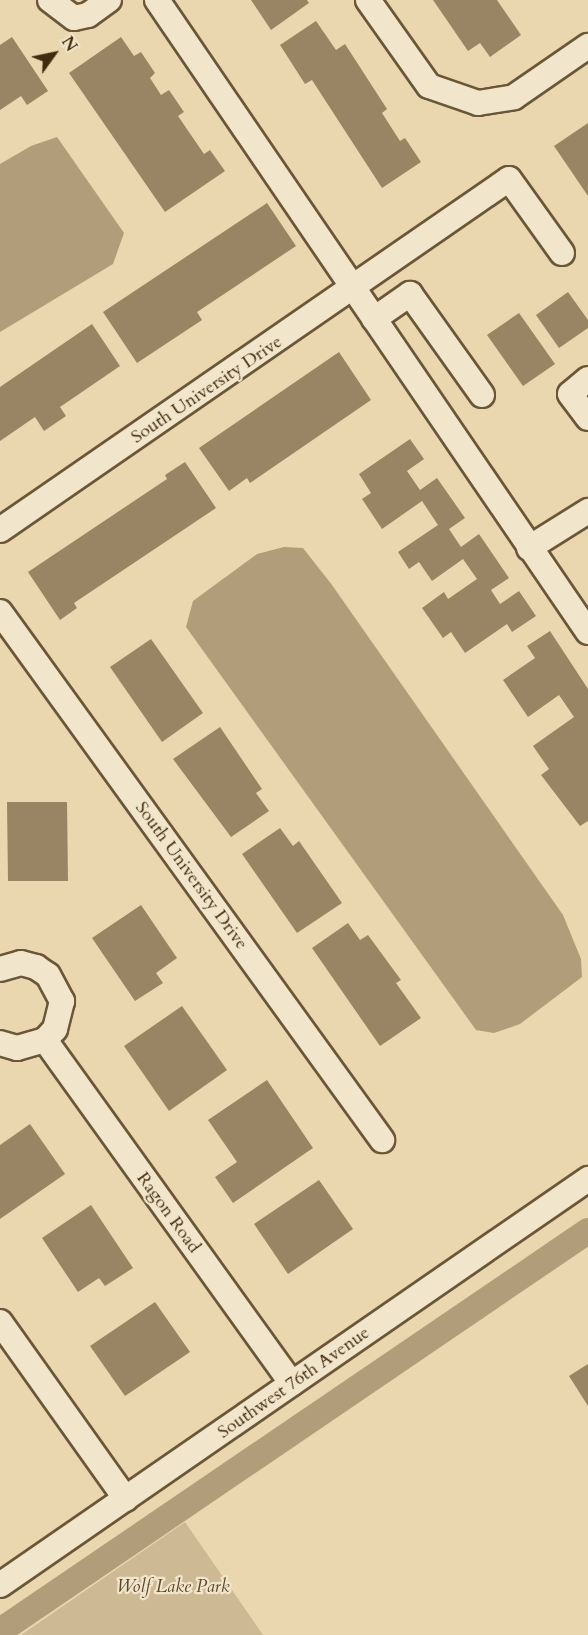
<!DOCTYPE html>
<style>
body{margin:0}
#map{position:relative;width:588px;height:1635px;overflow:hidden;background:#ead7af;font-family:Cardo,serif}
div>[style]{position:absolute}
.green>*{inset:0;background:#cdba94}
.water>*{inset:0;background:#b19d79}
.canal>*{height:26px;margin:-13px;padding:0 13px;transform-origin:13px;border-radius:13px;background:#b19d79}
.building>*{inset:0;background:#998563}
.roads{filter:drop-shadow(2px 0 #6b5738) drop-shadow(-2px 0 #6b5738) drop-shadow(0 2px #6b5738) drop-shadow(0 -2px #6b5738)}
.minor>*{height:24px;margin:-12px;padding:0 12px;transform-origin:12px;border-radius:12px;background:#f1e5cb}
span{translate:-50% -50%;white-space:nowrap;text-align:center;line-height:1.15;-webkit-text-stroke:4.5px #f1e5cb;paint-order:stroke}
.street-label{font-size:18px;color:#412c10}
.park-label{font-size:18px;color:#5d482a;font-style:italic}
.north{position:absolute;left:24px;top:24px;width:60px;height:60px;-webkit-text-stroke:4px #f1e5cb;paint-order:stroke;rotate:57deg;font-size:16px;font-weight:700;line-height:24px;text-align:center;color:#412c10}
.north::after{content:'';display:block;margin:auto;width:21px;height:27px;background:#412c10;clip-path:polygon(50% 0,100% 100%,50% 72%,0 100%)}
</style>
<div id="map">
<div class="green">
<i style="clip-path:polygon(185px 1522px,263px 1635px,21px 1635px)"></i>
</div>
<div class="water">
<i style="clip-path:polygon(57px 137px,124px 233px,113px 264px,0 332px,0 164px,31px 146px)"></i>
<i style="clip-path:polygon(284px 547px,303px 548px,332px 585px,563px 915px,581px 959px,582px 977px,520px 1024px,494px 1033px,476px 1030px,186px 627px,193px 601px,257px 554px)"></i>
</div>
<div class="canal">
<i style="left:0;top:1631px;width:711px;rotate:-34.23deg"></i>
</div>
<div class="building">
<i style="clip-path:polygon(251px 0,307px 0,309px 3px,271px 30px)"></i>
<i style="clip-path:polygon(433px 0,497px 0,521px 35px,490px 57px,480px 43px,468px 51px)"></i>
<i style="clip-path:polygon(316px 21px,336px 50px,345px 44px,387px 109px,382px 113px,400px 141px,405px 138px,421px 162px,382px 188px,312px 80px,305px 84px,280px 45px)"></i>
<i style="clip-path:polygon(12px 37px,48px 91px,27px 105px,21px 96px,0 110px,0 45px)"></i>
<i style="clip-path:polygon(121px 37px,134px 56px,141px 52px,155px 73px,150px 78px,161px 95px,169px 90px,184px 112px,178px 116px,204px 154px,210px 150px,225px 171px,165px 212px,69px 73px)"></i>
<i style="clip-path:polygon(588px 123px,588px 196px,554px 146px)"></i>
<i style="clip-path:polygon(267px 203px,296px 246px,197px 312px,202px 320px,137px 363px,103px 312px)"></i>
<i style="clip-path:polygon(568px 292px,588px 320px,588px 328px,559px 348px,536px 315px)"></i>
<i style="clip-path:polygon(519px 313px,555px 364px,523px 386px,487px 335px)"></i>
<i style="clip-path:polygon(92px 324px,120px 366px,60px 407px,66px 416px,44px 431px,35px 417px,0 441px,0 387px)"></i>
<i style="clip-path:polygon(339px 352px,371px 400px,250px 483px,247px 478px,229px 491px,199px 448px)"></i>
<i style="clip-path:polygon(410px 439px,424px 459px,407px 471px,420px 490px,437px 478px,465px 518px,449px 529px,461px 547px,479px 534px,509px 578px,491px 590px,500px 604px,519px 591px,536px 616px,512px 632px,507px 624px,465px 653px,451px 632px,443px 638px,422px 608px,444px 592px,448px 599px,477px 579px,463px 559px,432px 581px,419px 562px,409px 569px,398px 552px,438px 525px,422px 501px,382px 529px,362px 499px,371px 493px,359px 474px)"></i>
<i style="clip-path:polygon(185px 462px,216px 508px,74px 603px,77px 608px,60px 620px,28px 572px,167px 479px,165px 475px)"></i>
<i style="clip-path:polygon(550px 631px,588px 689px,588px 821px,580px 826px,541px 775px,549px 769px,533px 746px,574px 717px,559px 695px,528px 717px,503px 680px,535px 658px,527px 646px)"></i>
<i style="clip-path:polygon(151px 639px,203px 713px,162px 742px,110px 667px)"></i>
<i style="clip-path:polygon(220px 727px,262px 789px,256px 793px,269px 811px,231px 837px,173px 759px)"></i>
<i style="clip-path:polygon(7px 802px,67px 802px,68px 881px,8px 881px)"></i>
<i style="clip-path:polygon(280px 828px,293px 846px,299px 841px,342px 903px,297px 933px,242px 854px)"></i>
<i style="clip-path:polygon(141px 905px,177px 958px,156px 973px,163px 983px,135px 1001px,92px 938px)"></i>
<i style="clip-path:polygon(348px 923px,360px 940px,368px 935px,401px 980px,396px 983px,421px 1018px,380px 1046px,312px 948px)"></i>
<i style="clip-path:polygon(182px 1006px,227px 1070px,169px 1111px,124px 1046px)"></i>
<i style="clip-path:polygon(267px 1080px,313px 1148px,233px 1203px,215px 1177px,237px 1162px,208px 1120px)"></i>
<i style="clip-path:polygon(30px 1124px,65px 1174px,0 1219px,0 1145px)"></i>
<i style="clip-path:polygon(319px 1180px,353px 1229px,288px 1274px,254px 1224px)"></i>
<i style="clip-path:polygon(91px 1205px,133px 1268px,105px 1286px,99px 1278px,78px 1292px,42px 1238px)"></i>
<i style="clip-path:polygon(155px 1302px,190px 1352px,125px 1396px,90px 1346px)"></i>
<i style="clip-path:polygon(588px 1364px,588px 1406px,569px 1376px)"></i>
</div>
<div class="roads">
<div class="minor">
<i style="left:50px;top:0;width:30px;rotate:37deg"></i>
<i style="left:74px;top:18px;width:14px;rotate:-12deg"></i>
<i style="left:88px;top:15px;width:26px;rotate:-36deg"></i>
<i style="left:157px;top:0;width:765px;rotate:55.71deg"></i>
<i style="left:368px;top:0;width:105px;rotate:54.7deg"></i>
<i style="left:429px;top:86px;width:52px;rotate:19.1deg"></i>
<i style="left:478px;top:103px;width:36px;rotate:-9deg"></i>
<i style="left:514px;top:97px;width:90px;rotate:-34.6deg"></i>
<i style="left:374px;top:319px;width:44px;rotate:-34.8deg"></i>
<i style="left:410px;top:294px;width:124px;rotate:54.5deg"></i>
<i style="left:588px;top:379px;width:23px;rotate:140deg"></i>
<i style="left:570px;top:394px;width:30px;rotate:53deg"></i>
<i style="left:0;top:530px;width:618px;rotate:-34.59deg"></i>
<i style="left:509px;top:179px;width:91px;rotate:54.4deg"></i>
<i style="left:529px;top:548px;width:70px;rotate:-32.1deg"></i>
<i style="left:0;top:612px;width:652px;rotate:54.11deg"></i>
<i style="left:0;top:969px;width:22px;rotate:-16deg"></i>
<i style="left:21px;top:963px;width:16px;rotate:15deg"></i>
<i style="left:36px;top:967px;width:14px;rotate:34deg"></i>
<i style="left:48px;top:975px;width:30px;rotate:62deg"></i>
<i style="left:62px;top:1001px;width:29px;rotate:104deg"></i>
<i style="left:55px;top:1029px;width:15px;rotate:132deg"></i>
<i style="left:45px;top:1040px;width:29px;rotate:164deg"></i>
<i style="left:17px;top:1048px;width:18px;rotate:-164deg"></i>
<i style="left:45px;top:1040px;width:423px;rotate:54.3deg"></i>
<i style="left:0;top:1322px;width:217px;rotate:54.6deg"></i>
<i style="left:0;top:1585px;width:715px;rotate:-34.62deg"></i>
</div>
</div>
<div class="street-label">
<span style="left:207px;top:390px;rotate:-34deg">South University Drive</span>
<span style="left:191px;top:876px;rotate:54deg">South University Drive</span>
<span style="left:168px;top:1213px;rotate:54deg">Ragon Road</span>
<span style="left:294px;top:1383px;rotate:-35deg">Southwest 76th Avenue</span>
</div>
<div class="park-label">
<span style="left:173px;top:1587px">Wolf Lake Park</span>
</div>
<div class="north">N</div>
</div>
